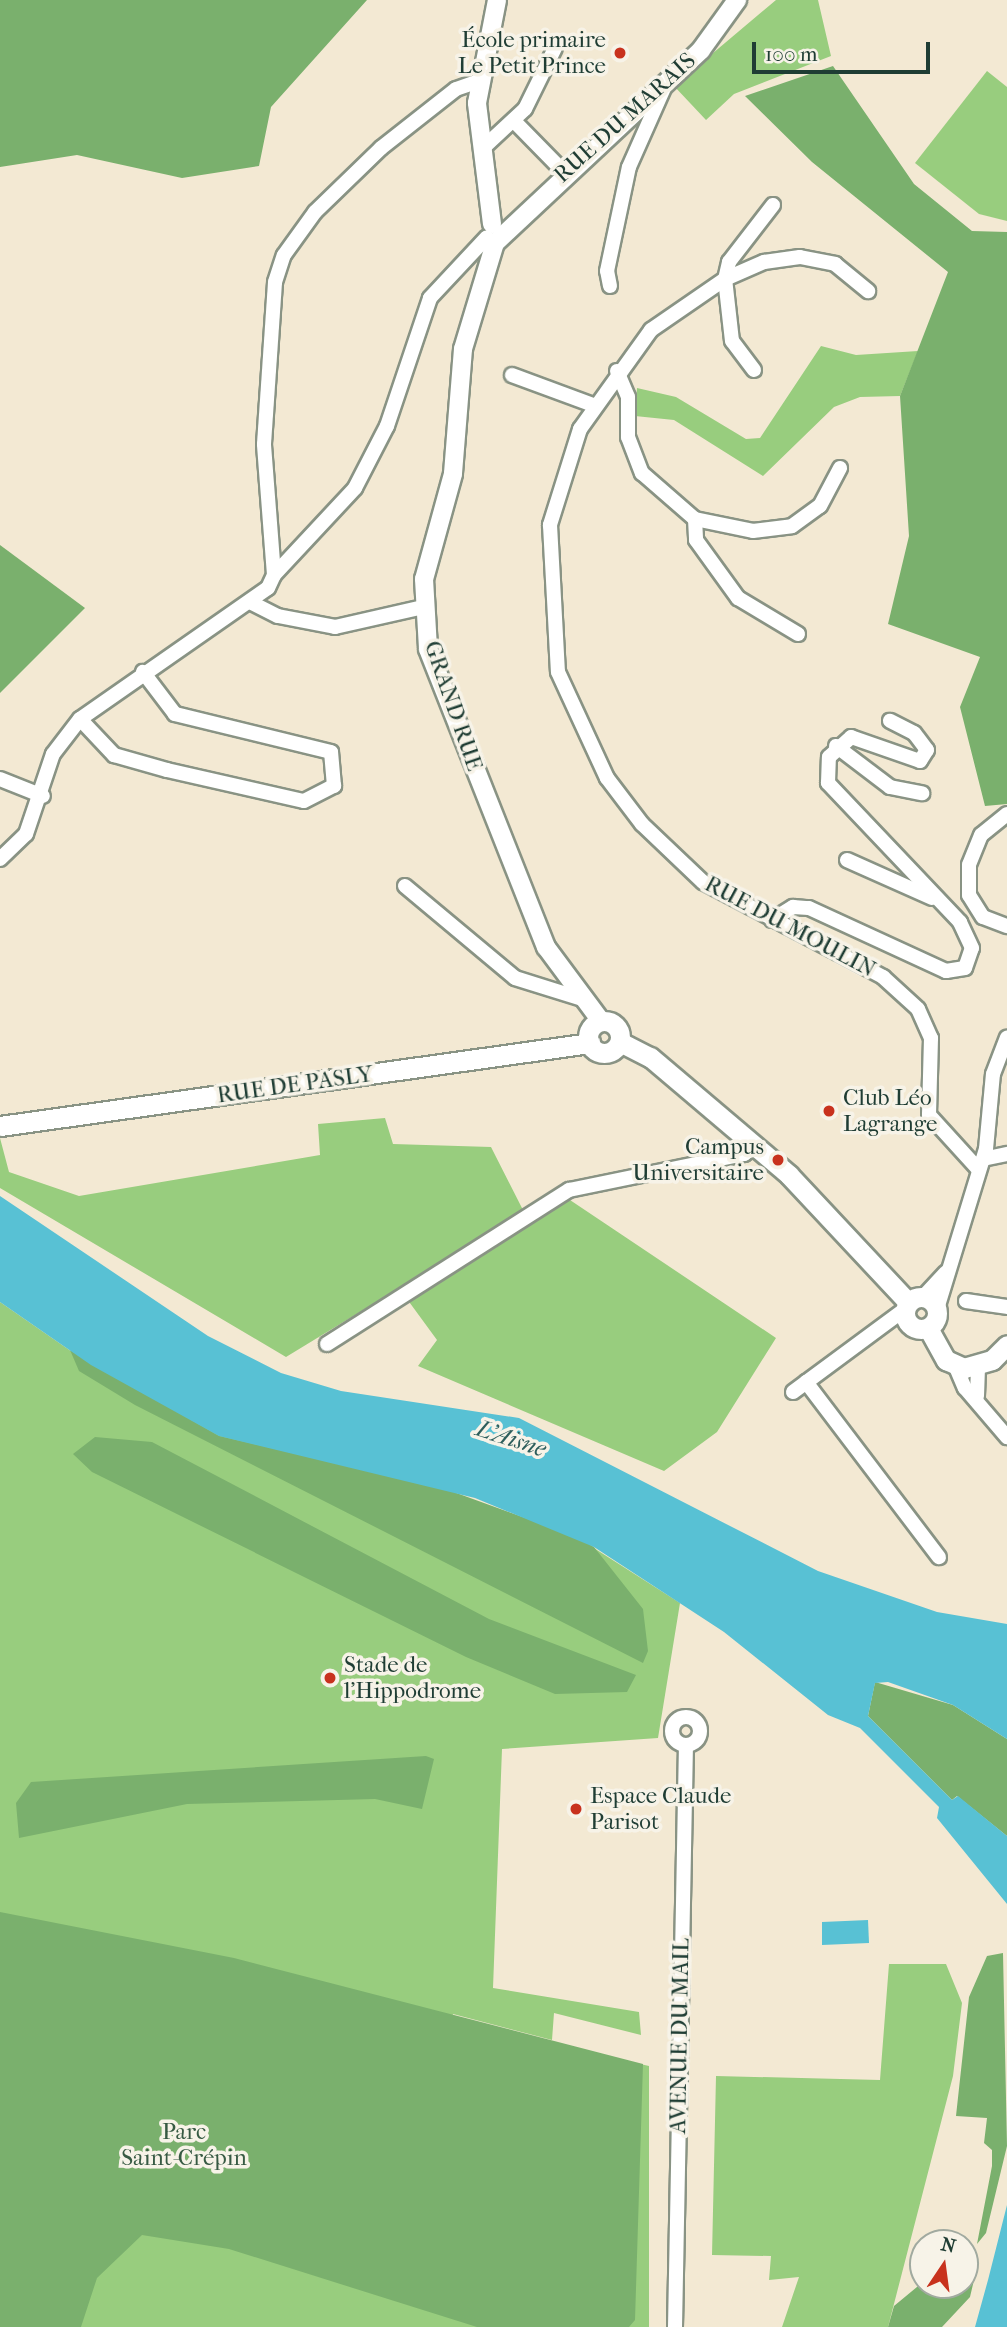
<!DOCTYPE html>
<meta charset="utf-8">
<style>
body{margin:0}
#map{position:relative;width:1007px;height:2327px;overflow:hidden;background:#f3e9d3;font-family:"IM FELL French Canon",serif}
div>[style]{position:absolute}
.green>*{inset:0;background:#98cd7e}
.forest>*{inset:0;background:#7ab06d}
.water>*{inset:0;background:#58c1d4}
.roads{filter:drop-shadow(2px 0 #899384) drop-shadow(-2px 0 #899384) drop-shadow(0 2px #899384) drop-shadow(0 -2px #899384)}
.minor>*{height:14px;margin:-7px;padding:0 7px;transform-origin:7px;border-radius:7px;background:#fff}
.minor>.ring{margin:-7px;padding:0;box-sizing:content-box;background:none;border:14px solid #fff;border-radius:50%}
.tertiary>*{height:18px;margin:-9px;padding:0 9px;transform-origin:9px;border-radius:9px;background:#fff}
.secondary>*{height:19px;margin:-9.5px;padding:0 9.5px;transform-origin:9.5px;border-radius:9.5px;background:#fff}
.secondary>.ring{margin:-9.5px;padding:0;box-sizing:content-box;background:none;border:19px solid #fff;border-radius:50%}
.dots>*{width:19px;height:19px;translate:-50% -50%;box-sizing:border-box;border:4px solid #f7f3e8;border-radius:50%}
span{translate:-50% -50%;white-space:nowrap;text-align:center;line-height:1.15;-webkit-text-stroke:7px #f7f3e8;paint-order:stroke}
.poi-label{font-size:23px;color:#1f3d34}
.right{translate:-100% -50%;text-align:right}
.left{translate:0 -50%;text-align:left}
.street-label{font-size:23px;color:#1f3d34}
.park-label{font-size:23px;color:#375a43}
.water-label{font-size:24px;color:#2d5e5c;font-style:italic}
.north{position:absolute;left:909px;top:2229px;width:70px;height:70px;box-sizing:border-box;background:#f7f3e8;border:2px solid #a1aaa0;border-radius:50%;rotate:13deg;font-size:19px;font-weight:700;line-height:28px;text-align:center;color:#1f3d34}
.north::after{content:'';display:block;margin:auto;width:24px;height:32px;background:#c8321e;clip-path:polygon(50% 0,100% 100%,50% 72%,0 100%)}
.scale{position:absolute;left:752px;top:42px;width:178px;height:32px;box-sizing:border-box;border:4px solid #1f3d34;border-top:0;padding-left:9px;font-size:21px;line-height:24px;white-space:nowrap;color:#1f3d34;-webkit-text-stroke:5px #f7f3e8;paint-order:stroke}
</style>
<div id="map">
<div class="green">
<i style="clip-path:polygon(776px 0,818px 0,831px 56px,734px 94px,706px 120px,674px 86px)"></i>
<i style="clip-path:polygon(987px 71px,1007px 87px,1007px 221px,979px 214px,915px 163px)"></i>
<i style="clip-path:polygon(821px 346px,856px 355px,918px 351px,900px 396px,860px 397px,834px 407px,763px 476px,674px 420px,635px 416px,637px 388px,676px 397px,746px 439px,760px 438px)"></i>
<i style="clip-path:polygon(385px 1118px,393px 1144px,491px 1147px,524px 1212px,286px 1357px,0 1188px,0 1138px,9px 1172px,79px 1196px,320px 1155px,318px 1124px)"></i>
<i style="clip-path:polygon(564px 1196px,776px 1338px,717px 1432px,664px 1471px,418px 1366px,437px 1340px,407px 1299px)"></i>
<i style="clip-path:polygon(0 1302px,91px 1365px,575px 1536px,680px 1603px,658px 1738px,502px 1749px,493px 1988px,639px 2012px,641px 2035px,554px 2013px,552px 2040px,453px 2014px,451px 2021px,649px 2066px,649px 2327px,0 2327px)"></i>
<i style="clip-path:polygon(889px 1964px,946px 1964px,962px 2003px,953px 2076px,888px 2327px,782px 2327px,799px 2277px,769px 2280px,771px 2256px,712px 2255px,716px 2076px,880px 2080px)"></i>
</div>
<div class="forest">
<i style="clip-path:polygon(0 0,367px 0,271px 107px,259px 166px,182px 178px,77px 155px,0 167px)"></i>
<i style="clip-path:polygon(833px 66px,914px 184px,972px 231px,1007px 232px,1007px 804px,985px 806px,960px 707px,980px 657px,888px 624px,909px 536px,900px 396px,948px 272px,812px 162px,745px 96px)"></i>
<i style="clip-path:polygon(0 545px,85px 608px,0 693px)"></i>
<i style="clip-path:polygon(70px 1350px,219px 1436px,440px 1487px,575px 1536px,594px 1547px,643px 1609px,648px 1651px,643px 1663px,135px 1405px,79px 1371px)"></i>
<i style="clip-path:polygon(95px 1437px,152px 1442px,489px 1619px,636px 1675px,627px 1692px,555px 1694px,466px 1657px,92px 1472px,73px 1454px)"></i>
<i style="clip-path:polygon(875px 1682px,953px 1705px,1007px 1739px,1007px 1836px,957px 1796px,952px 1800px,868px 1716px)"></i>
<i style="clip-path:polygon(426px 1756px,434px 1759px,422px 1809px,375px 1799px,187px 1804px,19px 1838px,16px 1803px,31px 1782px)"></i>
<i style="clip-path:polygon(0 1912px,234px 1958px,643px 2064px,635px 2320px,629px 2327px,477px 2327px,229px 2249px,142px 2235px,97px 2278px,81px 2327px,0 2327px)"></i>
<i style="clip-path:polygon(1003px 1953px,1007px 2146px,986px 2233px,977px 2244px,992px 2166px,992px 2150px,984px 2143px,987px 2118px,956px 2116px,969px 1997px,987px 1956px)"></i>
<i style="clip-path:polygon(974px 2280px,970px 2297px,942px 2327px,888px 2327px,894px 2306px,923px 2282px,955px 2293px)"></i>
</div>
<div class="water">
<i style="clip-path:polygon(0 1196px,208px 1336px,281px 1373px,341px 1391px,519px 1418px,818px 1571px,937px 1612px,1007px 1624px,1007px 1739px,953px 1705px,888px 1682px,875px 1683px,868px 1716px,952px 1800px,958px 1796px,1007px 1836px,1007px 1904px,937px 1818px,939px 1807px,860px 1728px,828px 1715px,724px 1632px,594px 1547px,475px 1498px,219px 1436px,91px 1365px,0 1302px)"></i>
<i style="clip-path:polygon(868px 1920px,869px 1943px,822px 1945px,822px 1922px)"></i>
<i style="clip-path:polygon(1007px 2205px,1007px 2327px,975px 2327px,988px 2280px)"></i>
</div>
<div class="roads">
<div class="minor">
<i style="left:514px;top:121px;width:71px;rotate:45.6deg"></i>
<i style="left:483px;top:148px;width:57px;rotate:-42.9deg"></i>
<i style="left:525px;top:109px;width:68px;rotate:-63.8deg"></i>
<i style="left:773px;top:205px;width:72px;rotate:127.7deg"></i>
<i style="left:729px;top:262px;width:17px;rotate:103deg"></i>
<i style="left:725px;top:279px;width:90px;rotate:145.4deg"></i>
<i style="left:651px;top:330px;width:122px;rotate:125.6deg"></i>
<i style="left:580px;top:429px;width:101px;rotate:107.4deg"></i>
<i style="left:550px;top:525px;width:147px;rotate:86.9deg"></i>
<i style="left:558px;top:672px;width:117px;rotate:65.2deg"></i>
<i style="left:607px;top:778px;width:58px;rotate:52.7deg"></i>
<i style="left:642px;top:824px;width:84px;rotate:43.6deg"></i>
<i style="left:703px;top:882px;width:204px;rotate:27.8deg"></i>
<i style="left:883px;top:977px;width:47px;rotate:42.4deg"></i>
<i style="left:918px;top:1009px;width:32px;rotate:66deg"></i>
<i style="left:931px;top:1038px;width:77px;rotate:91.5deg"></i>
<i style="left:929px;top:1115px;width:74px;rotate:47.7deg"></i>
<i style="left:610px;top:286px;width:15px;rotate:-101deg"></i>
<i style="left:607px;top:271px;width:106px;rotate:-78.1deg"></i>
<i style="left:629px;top:167px;width:86px;rotate:-66.1deg"></i>
<i style="left:754px;top:370px;width:36px;rotate:-127deg"></i>
<i style="left:732px;top:341px;width:62px;rotate:-96.4deg"></i>
<i style="left:725px;top:279px;width:43px;rotate:-23.6deg"></i>
<i style="left:764px;top:262px;width:36px;rotate:-8deg"></i>
<i style="left:800px;top:257px;width:36px;rotate:11deg"></i>
<i style="left:835px;top:264px;width:43px;rotate:39.3deg"></i>
<i style="left:617px;top:371px;width:28px;rotate:67deg"></i>
<i style="left:628px;top:397px;width:40px;rotate:90deg"></i>
<i style="left:628px;top:437px;width:39px;rotate:69deg"></i>
<i style="left:642px;top:473px;width:70px;rotate:41deg"></i>
<i style="left:695px;top:519px;width:21px;rotate:87deg"></i>
<i style="left:696px;top:540px;width:72px;rotate:54.1deg"></i>
<i style="left:738px;top:598px;width:70px;rotate:31deg"></i>
<i style="left:512px;top:375px;width:86px;rotate:20.3deg"></i>
<i style="left:695px;top:519px;width:59px;rotate:11.7deg"></i>
<i style="left:753px;top:531px;width:39px;rotate:-7deg"></i>
<i style="left:792px;top:526px;width:34px;rotate:-36deg"></i>
<i style="left:820px;top:506px;width:43px;rotate:-62.2deg"></i>
<i style="left:274px;top:575px;width:119px;rotate:-47deg"></i>
<i style="left:355px;top:488px;width:70px;rotate:-62.7deg"></i>
<i style="left:387px;top:426px;width:135px;rotate:-71.4deg"></i>
<i style="left:430px;top:298px;width:83px;rotate:-46.9deg"></i>
<i style="left:250px;top:602px;width:31px;rotate:27deg"></i>
<i style="left:278px;top:616px;width:58px;rotate:10.9deg"></i>
<i style="left:335px;top:627px;width:90px;rotate:-12.8deg"></i>
<i style="left:80px;top:719px;width:50px;rotate:46.6deg"></i>
<i style="left:114px;top:755px;width:55px;rotate:15.8deg"></i>
<i style="left:167px;top:770px;width:140px;rotate:12.8deg"></i>
<i style="left:304px;top:801px;width:34px;rotate:-27deg"></i>
<i style="left:334px;top:786px;width:34px;rotate:-95deg"></i>
<i style="left:331px;top:752px;width:161px;rotate:-166.3deg"></i>
<i style="left:175px;top:714px;width:53px;rotate:-127.3deg"></i>
<i style="left:836px;top:746px;width:68px;rotate:37.2deg"></i>
<i style="left:890px;top:787px;width:33px;rotate:11deg"></i>
<i style="left:0;top:779px;width:46px;rotate:21.6deg"></i>
<i style="left:1007px;top:814px;width:33px;rotate:141deg"></i>
<i style="left:981px;top:835px;width:32px;rotate:112deg"></i>
<i style="left:969px;top:865px;width:30px;rotate:90deg"></i>
<i style="left:969px;top:895px;width:26px;rotate:58deg"></i>
<i style="left:983px;top:917px;width:26px;rotate:21deg"></i>
<i style="left:0;top:859px;width:36px;rotate:-44deg"></i>
<i style="left:26px;top:834px;width:84px;rotate:-71.4deg"></i>
<i style="left:53px;top:754px;width:44px;rotate:-52.4deg"></i>
<i style="left:80px;top:719px;width:229px;rotate:-34.9deg"></i>
<i style="left:268px;top:588px;width:14px;rotate:-65deg"></i>
<i style="left:274px;top:575px;width:131px;rotate:-94.4deg"></i>
<i style="left:264px;top:444px;width:162px;rotate:-86.1deg"></i>
<i style="left:275px;top:282px;width:28px;rotate:-72deg"></i>
<i style="left:284px;top:255px;width:53px;rotate:-54.2deg"></i>
<i style="left:315px;top:212px;width:92px;rotate:-44.1deg"></i>
<i style="left:381px;top:148px;width:95px;rotate:-38.2deg"></i>
<i style="left:456px;top:89px;width:24px;rotate:-19deg"></i>
<i style="left:847px;top:860px;width:93px;rotate:24.1deg"></i>
<i style="left:405px;top:886px;width:143px;rotate:39.9deg"></i>
<i style="left:515px;top:978px;width:70px;rotate:17.4deg"></i>
<i style="left:772px;top:920px;width:25px;rotate:-32deg"></i>
<i style="left:793px;top:907px;width:16px;rotate:4deg"></i>
<i style="left:809px;top:908px;width:151px;rotate:24.7deg"></i>
<i style="left:946px;top:971px;width:19px;rotate:-9deg"></i>
<i style="left:965px;top:968px;width:21px;rotate:-71deg"></i>
<i style="left:972px;top:948px;width:29px;rotate:-115deg"></i>
<i style="left:960px;top:922px;width:192px;rotate:-133.5deg"></i>
<i style="left:828px;top:783px;width:26px;rotate:-88deg"></i>
<i style="left:829px;top:757px;width:30px;rotate:-42deg"></i>
<i style="left:851px;top:737px;width:73px;rotate:19.2deg"></i>
<i style="left:920px;top:761px;width:13px;rotate:-58deg"></i>
<i style="left:927px;top:750px;width:21px;rotate:-127deg"></i>
<i style="left:914px;top:733px;width:27px;rotate:-153deg"></i>
<i style="left:983px;top:1159px;width:25px;rotate:-12deg"></i>
<i style="left:923px;top:1297px;width:33px;rotate:-47deg"></i>
<i style="left:966px;top:1301px;width:41px;rotate:8.3deg"></i>
<i style="left:937px;top:1309px;width:167px;rotate:-73deg"></i>
<i style="left:986px;top:1149px;width:75px;rotate:-84.7deg"></i>
<i style="left:993px;top:1074px;width:39px;rotate:-69deg"></i>
<i style="left:327px;top:1344px;width:287px;rotate:-32.5deg"></i>
<i style="left:569px;top:1190px;width:179px;rotate:-11.6deg"></i>
<i style="left:744px;top:1154px;width:14px;rotate:-36deg"></i>
<i style="left:955px;top:1365px;width:25px;rotate:67deg"></i>
<i style="left:965px;top:1388px;width:65px;rotate:49.4deg"></i>
<i style="left:806px;top:1382px;width:220px;rotate:52.8deg"></i>
<i style="left:793px;top:1392px;width:139px;rotate:-36.5deg"></i>
<i style="left:977px;top:1396px;width:30px;rotate:-88deg"></i>
<i class="ring" style="left:672px;top:1717px;width:14px;height:14px"></i>
<i style="left:675px;top:2327px;width:582px;rotate:-88.92deg"></i>
</div>
<div class="tertiary">
<i style="left:492px;top:224px;width:122px;rotate:-97.1deg"></i>
<i style="left:477px;top:103px;width:105px;rotate:-79deg"></i>
<i style="left:495px;top:243px;width:111px;rotate:106.8deg"></i>
<i style="left:463px;top:349px;width:125px;rotate:94.6deg"></i>
<i style="left:453px;top:474px;width:109px;rotate:105.4deg"></i>
<i style="left:424px;top:579px;width:70px;rotate:86.7deg"></i>
<i style="left:428px;top:649px;width:321px;rotate:68.4deg"></i>
<i style="left:546px;top:947px;width:92px;rotate:53.4deg"></i>
<i style="left:495px;top:243px;width:282px;rotate:-43.1deg"></i>
<i style="left:701px;top:50px;width:62px;rotate:-54.2deg"></i>
</div>
<div class="secondary">
<i class="ring" style="left:588px;top:1021px;width:13px;height:13px"></i>
<i style="left:620px;top:1042px;width:34px;rotate:27deg"></i>
<i style="left:650px;top:1057px;width:182px;rotate:40.3deg"></i>
<i style="left:789px;top:1175px;width:174px;rotate:46.9deg"></i>
<i style="left:0;top:1126px;width:596px;rotate:-8.01deg"></i>
<i class="ring" style="left:905px;top:1297px;width:13px;height:13px"></i>
<i style="left:928px;top:1328px;width:37px;rotate:61deg"></i>
<i style="left:946px;top:1360px;width:20px;rotate:24deg"></i>
<i style="left:964px;top:1368px;width:29px;rotate:-16deg"></i>
<i style="left:992px;top:1360px;width:21px;rotate:-45deg"></i>
</div>
</div>
<div class="dots">
<i style="left:620px;top:53px;background:#c8321e"></i>
<i style="left:829px;top:1111px;background:#c8321e"></i>
<i style="left:778px;top:1160px;background:#c8321e"></i>
<i style="left:330px;top:1678px;background:#c8321e"></i>
<i style="left:576px;top:1809px;background:#c8321e"></i>
</div>
<div class="poi-label">
<span class="right" style="left:606px;top:53px">École primaire<br>Le Petit Prince</span>
<span class="left" style="left:843px;top:1111px">Club Léo<br>Lagrange</span>
<span class="right" style="left:764px;top:1160px">Campus<br>Universitaire</span>
<span class="left" style="left:344px;top:1678px">Stade de<br>l'Hippodrome</span>
<span class="left" style="left:590px;top:1809px">Espace Claude<br>Parisot</span>
</div>
<div class="street-label">
<span style="left:625px;top:118px;rotate:-42deg">RUE DU MARAIS</span>
<span style="left:453px;top:706px;rotate:71deg">GRAND RUE</span>
<span style="left:790px;top:927px;rotate:28deg">RUE DU MOULIN</span>
<span style="left:295px;top:1085px;rotate:-8deg">RUE DE PASLY</span>
<span style="left:680px;top:2036px;rotate:-89deg">AVENUE DU MAIL</span>
</div>
<div class="park-label">
<span style="left:184px;top:2145px">Parc<br>Saint-Crépin</span>
</div>
<div class="water-label">
<span style="left:511px;top:1439px;rotate:18deg">L'Aisne</span>
</div>
<div class="north">N</div>
<div class="scale">100 m</div>
</div>
